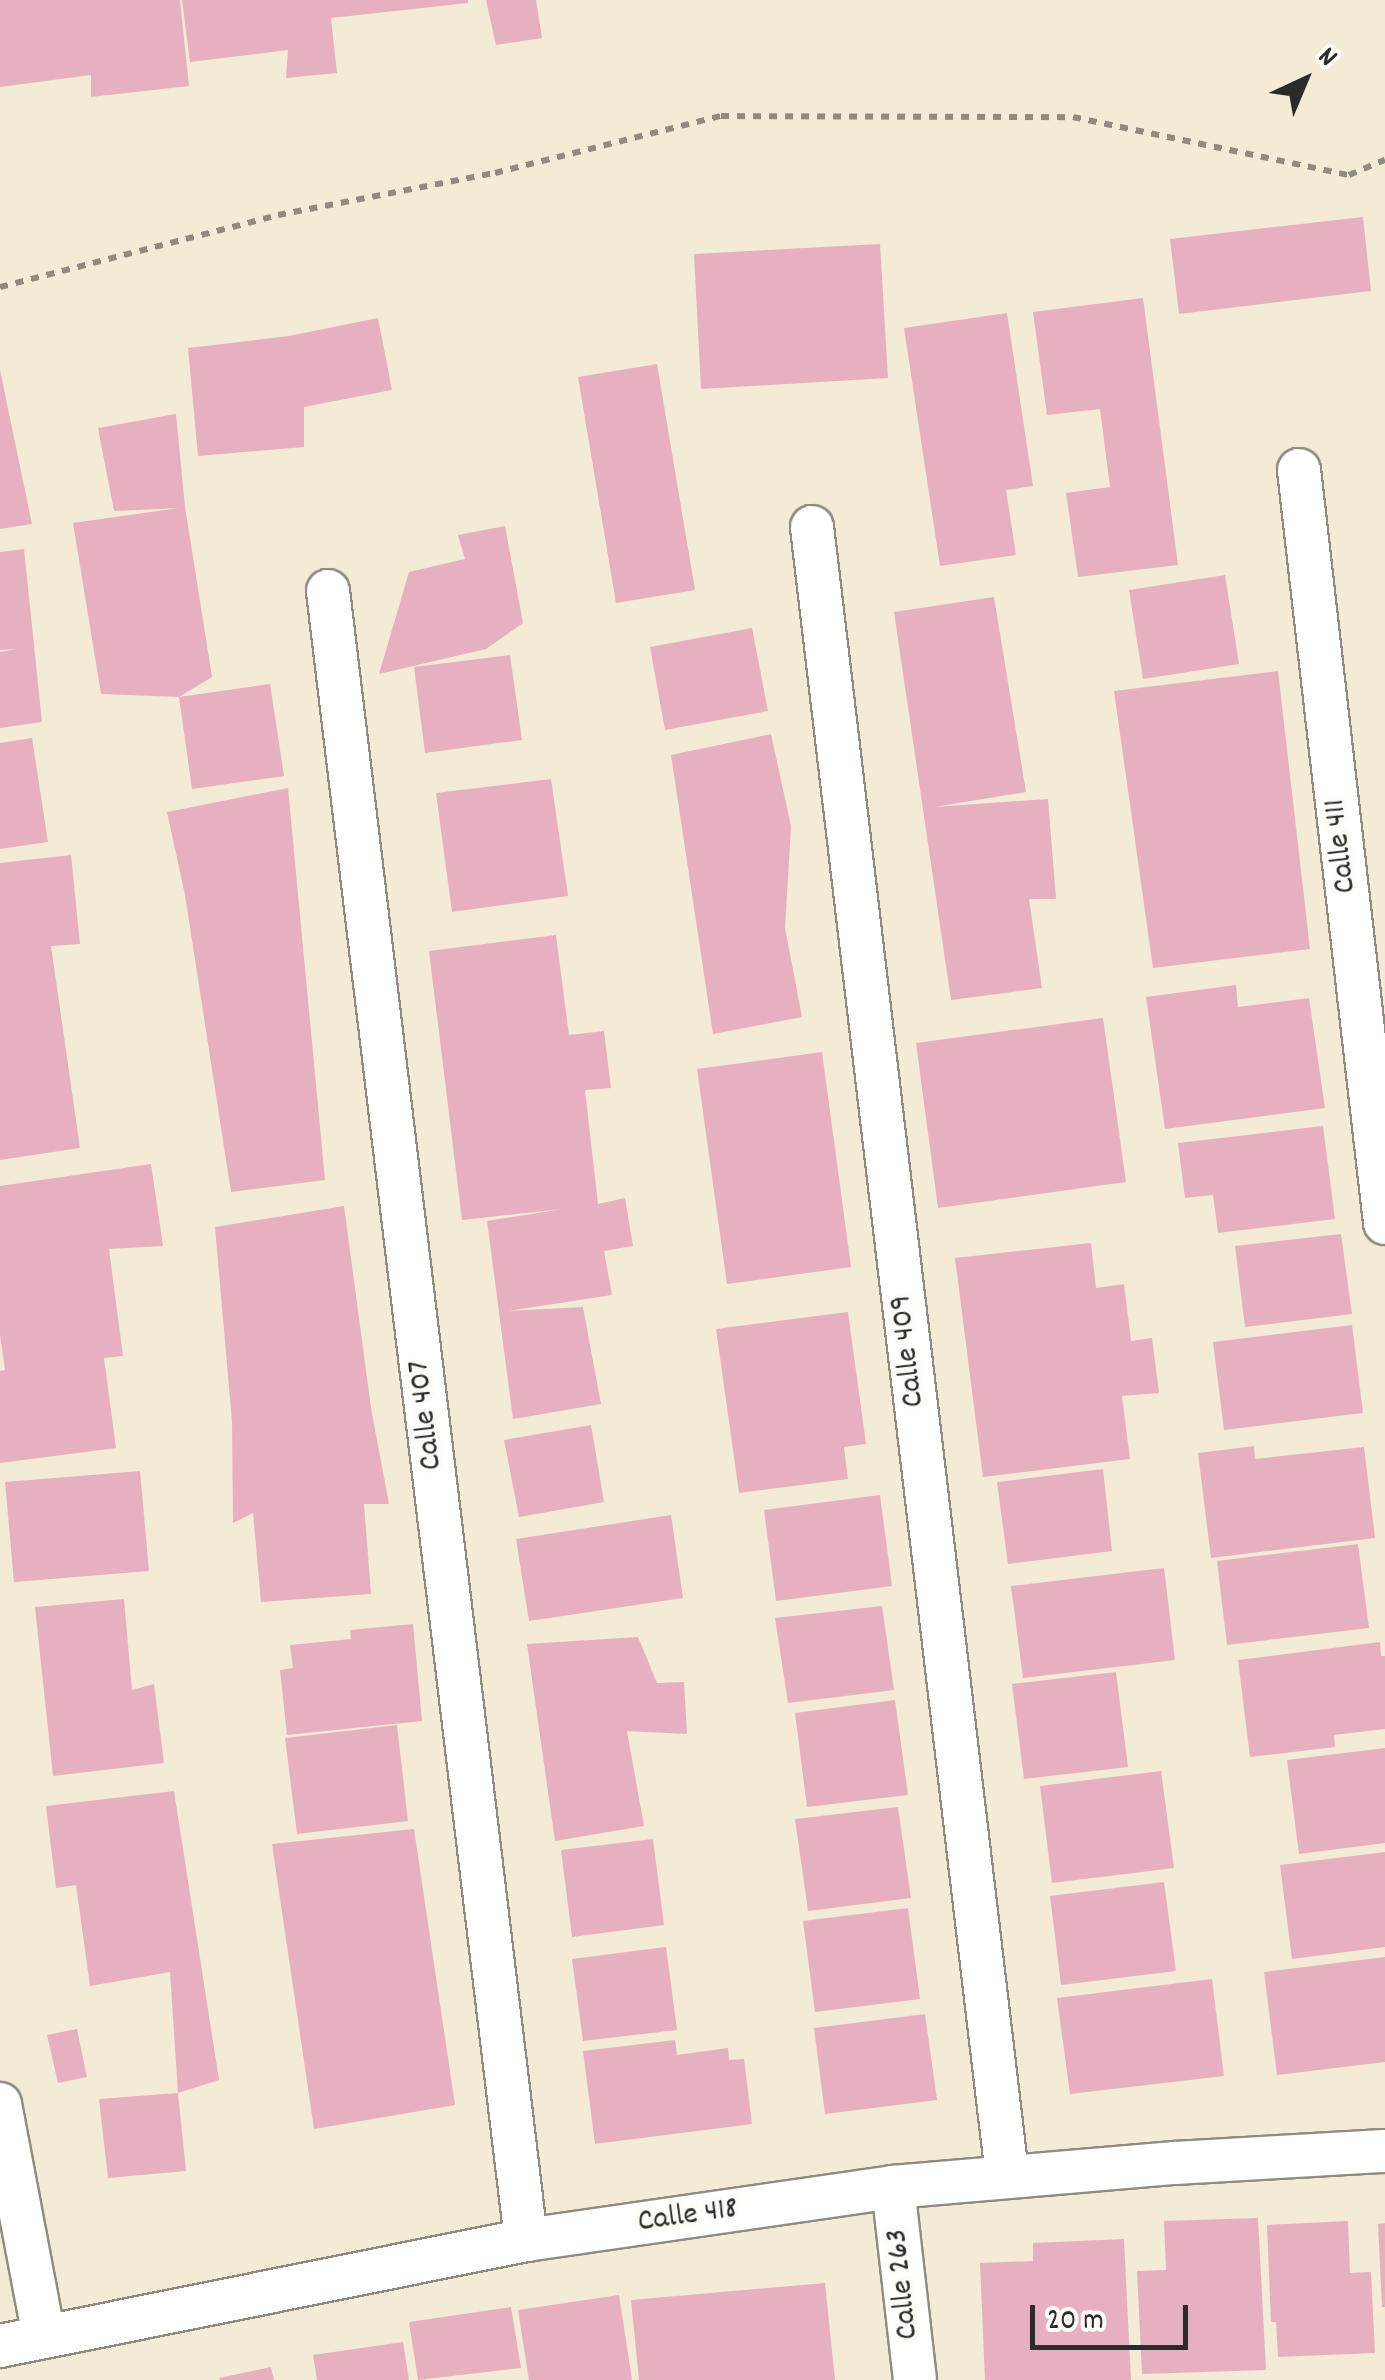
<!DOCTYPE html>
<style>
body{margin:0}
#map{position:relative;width:1385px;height:2380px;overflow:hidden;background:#f3ebd5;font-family:Dekko,sans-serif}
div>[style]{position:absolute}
.building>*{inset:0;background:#e7b0c1}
.path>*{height:6px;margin-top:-3px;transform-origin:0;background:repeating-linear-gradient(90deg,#8f8b80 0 8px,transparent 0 16px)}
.roads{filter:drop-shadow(2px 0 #8f8b80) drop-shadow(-2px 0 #8f8b80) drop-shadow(0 2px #8f8b80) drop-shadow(0 -2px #8f8b80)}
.minor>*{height:42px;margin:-21px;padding:0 21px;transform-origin:21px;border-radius:21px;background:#fff}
span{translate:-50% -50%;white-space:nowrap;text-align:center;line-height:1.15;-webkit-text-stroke:10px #fdfcf7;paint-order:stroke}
.street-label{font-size:32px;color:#2b2b2b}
.north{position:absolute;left:1255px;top:30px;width:100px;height:100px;-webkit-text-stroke:8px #fdfcf7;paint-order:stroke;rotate:44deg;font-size:28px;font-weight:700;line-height:40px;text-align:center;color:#2b2b2b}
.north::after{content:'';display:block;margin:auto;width:35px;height:45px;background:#2b2b2b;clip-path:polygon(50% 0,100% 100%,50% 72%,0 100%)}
.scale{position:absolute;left:1030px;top:2305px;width:158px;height:45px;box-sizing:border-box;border:5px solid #2b2b2b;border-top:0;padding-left:12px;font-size:30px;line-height:35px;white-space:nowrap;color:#2b2b2b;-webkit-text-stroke:8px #fdfcf7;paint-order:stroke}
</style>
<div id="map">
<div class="building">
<i style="clip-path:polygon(0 0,180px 0,189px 86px,91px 97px,91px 75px,0 87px)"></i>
<i style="clip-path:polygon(182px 0,468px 0,468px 3px,331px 18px,337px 73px,286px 78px,288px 50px,190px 62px)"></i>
<i style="clip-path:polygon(486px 0,536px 0,542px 38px,496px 45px)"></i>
<i style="clip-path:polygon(1363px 217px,1371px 291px,1179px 314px,1170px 239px)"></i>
<i style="clip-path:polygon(880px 244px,888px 378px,701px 389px,694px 254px)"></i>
<i style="clip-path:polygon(1143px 298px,1178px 565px,1078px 577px,1066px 493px,1110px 487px,1100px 409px,1047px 415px,1033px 312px)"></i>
<i style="clip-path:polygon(1007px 313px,1033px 486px,1006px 490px,1016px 555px,940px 566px,904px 328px)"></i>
<i style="clip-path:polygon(378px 318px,392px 390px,304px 407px,304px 447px,198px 456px,188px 348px,289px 336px)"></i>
<i style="clip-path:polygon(657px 364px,695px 590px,616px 603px,578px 377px)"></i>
<i style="clip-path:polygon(0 370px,32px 524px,0 529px)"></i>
<i style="clip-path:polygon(176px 414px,185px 507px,212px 677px,179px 697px,270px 684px,284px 776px,192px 789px,179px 697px,101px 694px,73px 523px,179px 508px,114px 511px,98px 428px)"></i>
<i style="clip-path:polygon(505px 526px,523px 623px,486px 649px,379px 674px,409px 572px,465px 559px,458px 535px)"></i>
<i style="clip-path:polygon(24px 549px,42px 722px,0 728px,0 652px,18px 649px,0 650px,0 552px)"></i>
<i style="clip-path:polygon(1225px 575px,1239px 664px,1143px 679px,1129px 590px)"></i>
<i style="clip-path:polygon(994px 597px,1026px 792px,934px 807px,1048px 799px,1056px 899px,1029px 899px,1042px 988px,951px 1000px,894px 612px)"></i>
<i style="clip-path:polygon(752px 628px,768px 711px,665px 730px,650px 647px)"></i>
<i style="clip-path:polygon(510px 655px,522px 740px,425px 753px,414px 667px)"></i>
<i style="clip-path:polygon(1278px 671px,1310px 949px,1153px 968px,1114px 691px)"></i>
<i style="clip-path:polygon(771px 734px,791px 826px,785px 928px,802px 1017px,713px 1034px,671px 755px)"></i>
<i style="clip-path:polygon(32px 738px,48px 842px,0 849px,0 743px)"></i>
<i style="clip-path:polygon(551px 779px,568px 896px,452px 912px,436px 793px)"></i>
<i style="clip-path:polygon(288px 788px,325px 1180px,231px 1192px,185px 895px,167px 812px)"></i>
<i style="clip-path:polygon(71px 855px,80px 944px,51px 946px,80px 1148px,0 1160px,0 863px)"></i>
<i style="clip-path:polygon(556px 935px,569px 1035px,604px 1031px,611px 1088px,585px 1090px,598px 1204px,625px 1198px,633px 1246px,604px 1251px,612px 1295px,508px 1311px,583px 1307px,601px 1404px,513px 1419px,487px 1221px,562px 1209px,462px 1220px,429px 951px)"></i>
<i style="clip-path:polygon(1236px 985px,1238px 1007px,1309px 998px,1325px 1108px,1165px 1129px,1146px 997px)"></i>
<i style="clip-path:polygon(1103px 1018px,1126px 1182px,938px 1208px,916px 1043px)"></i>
<i style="clip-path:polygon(822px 1052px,851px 1267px,727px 1284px,697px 1069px)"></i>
<i style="clip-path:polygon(1323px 1126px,1335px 1219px,1218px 1233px,1213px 1195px,1185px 1198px,1178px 1143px)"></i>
<i style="clip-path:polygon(151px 1164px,163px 1246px,109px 1249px,123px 1356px,104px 1358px,116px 1448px,0 1463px,0 1371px,5px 1370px,0 1335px,0 1186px)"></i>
<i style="clip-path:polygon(344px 1206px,371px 1408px,389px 1504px,364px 1504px,371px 1594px,261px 1602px,253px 1513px,233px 1523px,232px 1422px,215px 1227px)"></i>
<i style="clip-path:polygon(1341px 1234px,1352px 1314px,1245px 1327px,1235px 1246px)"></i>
<i style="clip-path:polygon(1091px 1243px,1096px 1288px,1124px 1284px,1131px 1341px,1152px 1338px,1159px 1393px,1122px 1396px,1130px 1459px,983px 1477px,955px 1258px)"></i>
<i style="clip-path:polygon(848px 1312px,866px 1444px,844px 1447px,848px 1479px,739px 1493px,716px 1329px)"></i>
<i style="clip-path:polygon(1352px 1325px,1363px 1413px,1224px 1430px,1213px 1342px)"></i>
<i style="clip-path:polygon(591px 1425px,604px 1502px,519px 1517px,504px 1440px)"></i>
<i style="clip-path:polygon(1254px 1446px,1255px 1459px,1364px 1447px,1375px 1538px,1211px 1558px,1198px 1453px)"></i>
<i style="clip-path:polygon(1103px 1469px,1112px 1551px,1008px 1564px,997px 1482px)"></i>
<i style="clip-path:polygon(140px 1471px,149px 1571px,14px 1582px,5px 1482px)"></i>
<i style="clip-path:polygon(880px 1495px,892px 1586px,776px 1601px,764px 1510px)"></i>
<i style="clip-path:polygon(671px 1515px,683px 1598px,529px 1621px,516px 1539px)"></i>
<i style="clip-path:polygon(1358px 1544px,1369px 1628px,1227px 1645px,1217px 1561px)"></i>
<i style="clip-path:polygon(1164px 1568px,1175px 1660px,1023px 1678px,1011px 1586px)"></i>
<i style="clip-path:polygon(124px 1599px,132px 1690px,154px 1684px,164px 1763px,53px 1776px,35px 1607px)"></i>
<i style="clip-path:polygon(882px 1606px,894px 1690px,788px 1703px,775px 1618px)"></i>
<i style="clip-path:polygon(413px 1624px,422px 1721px,287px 1735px,280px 1670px,293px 1668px,290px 1645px,351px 1639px,350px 1630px)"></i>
<i style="clip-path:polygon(638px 1637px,657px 1683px,684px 1682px,687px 1734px,627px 1731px,644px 1826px,555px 1841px,527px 1644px)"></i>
<i style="clip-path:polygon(1380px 1642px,1381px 1656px,1385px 1656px,1385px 1729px,1334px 1735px,1335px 1747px,1250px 1757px,1238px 1660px)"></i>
<i style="clip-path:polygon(1116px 1672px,1128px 1767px,1024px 1779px,1012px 1684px)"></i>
<i style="clip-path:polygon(895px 1700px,908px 1795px,807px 1807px,795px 1713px)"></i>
<i style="clip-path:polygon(397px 1725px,408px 1821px,297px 1834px,285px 1738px)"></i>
<i style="clip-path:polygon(1385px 1748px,1385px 1843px,1299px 1854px,1287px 1760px)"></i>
<i style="clip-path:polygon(1161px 1771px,1174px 1868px,1052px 1883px,1040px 1786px)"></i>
<i style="clip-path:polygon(174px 1791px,219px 2080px,178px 2093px,186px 2171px,108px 2178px,99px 2099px,178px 2093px,170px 1972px,90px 1986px,76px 1885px,56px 1888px,46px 1806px)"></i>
<i style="clip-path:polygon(898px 1807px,911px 1898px,808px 1911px,795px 1819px)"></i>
<i style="clip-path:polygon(414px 1829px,455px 2105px,314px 2129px,272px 1844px)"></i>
<i style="clip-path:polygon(653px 1839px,664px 1925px,572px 1937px,561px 1850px)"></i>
<i style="clip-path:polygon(1385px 1852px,1385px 1947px,1292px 1959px,1280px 1865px)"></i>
<i style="clip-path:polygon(1164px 1882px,1176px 1971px,1061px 1985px,1050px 1896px)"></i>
<i style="clip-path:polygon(908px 1908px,920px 1999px,815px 2012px,803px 1921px)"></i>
<i style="clip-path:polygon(666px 1947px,677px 2030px,583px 2041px,572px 1959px)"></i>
<i style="clip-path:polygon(1385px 1957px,1385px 2062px,1277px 2075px,1264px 1972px)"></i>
<i style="clip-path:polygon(1212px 1979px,1224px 2076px,1070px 2094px,1057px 1998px)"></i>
<i style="clip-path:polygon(925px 2014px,937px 2100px,825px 2114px,814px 2028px)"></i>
<i style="clip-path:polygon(77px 2029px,87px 2077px,58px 2083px,47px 2035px)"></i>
<i style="clip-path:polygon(675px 2040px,677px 2055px,728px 2048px,729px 2060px,744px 2059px,752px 2124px,595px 2144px,583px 2051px)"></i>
<i style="clip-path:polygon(1258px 2218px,1266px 2370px,1142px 2374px,1137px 2271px,1166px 2270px,1164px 2221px)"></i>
<i style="clip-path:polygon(1348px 2221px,1350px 2273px,1371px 2272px,1375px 2353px,1278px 2357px,1276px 2322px,1271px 2322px,1267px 2225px)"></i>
<i style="clip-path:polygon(1385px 2223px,1385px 2307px,1382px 2307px,1378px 2224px)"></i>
<i style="clip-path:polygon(1124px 2239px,1131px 2380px,985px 2380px,980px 2263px,1033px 2261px,1033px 2243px)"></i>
<i style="clip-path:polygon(825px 2283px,835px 2380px,639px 2380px,631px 2300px)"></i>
<i style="clip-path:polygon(619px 2295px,632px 2380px,529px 2380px,518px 2310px)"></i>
<i style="clip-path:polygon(511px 2307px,521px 2368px,418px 2380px,409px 2322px)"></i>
<i style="clip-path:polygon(403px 2342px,409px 2380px,317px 2380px,313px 2355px)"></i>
<i style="clip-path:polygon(271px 2367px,274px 2380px,220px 2380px,219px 2378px)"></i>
</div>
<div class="path">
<i style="left:0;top:287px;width:287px;rotate:-14.5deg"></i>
<i style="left:278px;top:215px;width:221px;rotate:-11deg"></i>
<i style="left:495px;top:173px;width:233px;rotate:-14.2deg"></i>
<i style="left:721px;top:116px;width:352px;rotate:0.2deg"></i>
<i style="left:1073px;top:117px;width:282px;rotate:11.9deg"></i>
<i style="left:1349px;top:175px;width:39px;rotate:-23deg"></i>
</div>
<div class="roads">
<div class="minor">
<i style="left:1299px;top:470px;width:758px;rotate:83.48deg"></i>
<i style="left:812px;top:527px;width:1659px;rotate:83.25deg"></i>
<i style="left:328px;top:591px;width:1661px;rotate:83.15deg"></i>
<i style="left:0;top:2104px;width:236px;rotate:79.3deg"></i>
<i style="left:893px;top:2187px;width:194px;rotate:83.5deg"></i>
<i style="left:0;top:2346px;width:537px;rotate:-11.39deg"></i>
<i style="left:526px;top:2240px;width:371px;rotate:-8.2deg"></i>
<i style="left:893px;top:2187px;width:283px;rotate:-4.9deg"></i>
<i style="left:1175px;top:2163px;width:210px;rotate:-3.3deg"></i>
</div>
</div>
<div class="street-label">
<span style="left:1342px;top:846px;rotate:-97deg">Calle 411</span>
<span style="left:909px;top:1351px;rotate:-97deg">Calle 409</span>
<span style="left:427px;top:1415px;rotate:-97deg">Calle 407</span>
<span style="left:688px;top:2217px;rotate:-8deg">Calle 418</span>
<span style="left:904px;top:2284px;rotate:-96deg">Calle 263</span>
</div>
<div class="north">N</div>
<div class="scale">20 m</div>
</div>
